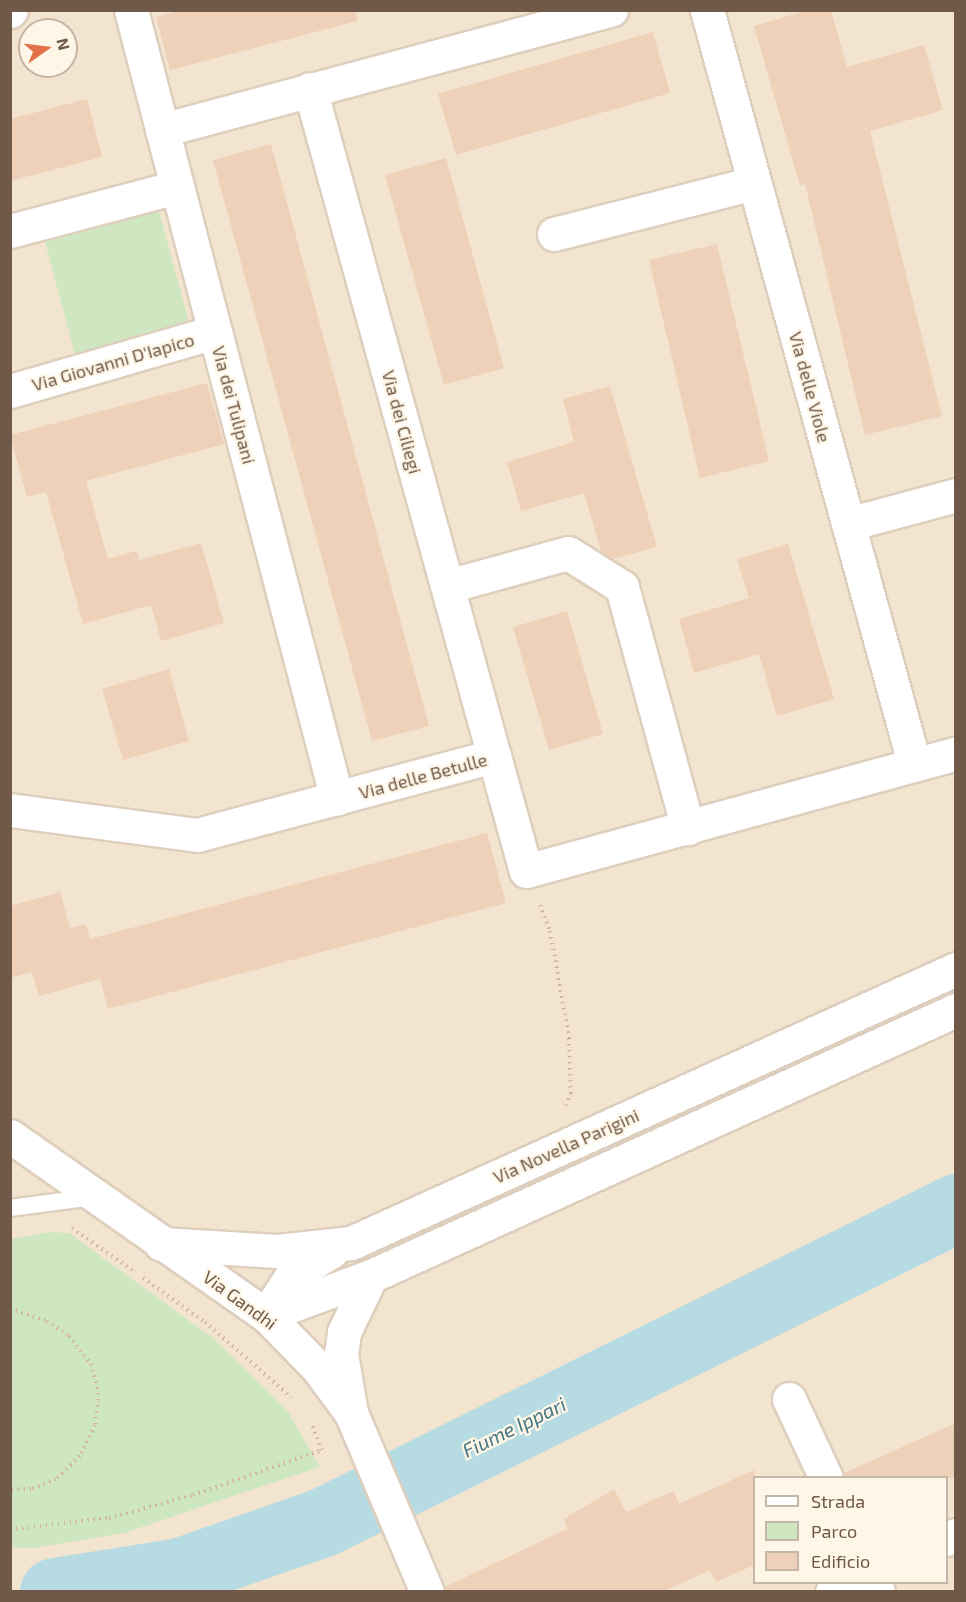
<!DOCTYPE html>
<style>
body{margin:0}
#map{position:relative;width:966px;height:1602px;overflow:hidden;background:#fbf2e1;font-family:"Exo 2",sans-serif}
div>[style]{position:absolute}
.residential>*{inset:0;background:#f2e4cf}
.green>*{inset:0;background:#cee7c0}
.river>*{height:69px;margin:-34.5px;padding:0 34.5px;transform-origin:34.5px;border-radius:34.5px;background:#b6dbe3}
.building>*{inset:0;background:#efd1b9}
.path>*{height:4px;margin-top:-2px;transform-origin:0;background:repeating-linear-gradient(90deg,#d3b59d 0 1.5px,transparent 0 6px)}
.roads{filter:drop-shadow(2px 0 #decebd) drop-shadow(-2px 0 #decebd) drop-shadow(0 2px #decebd) drop-shadow(0 -2px #decebd)}
.lane>*{height:16px;margin:-8px;padding:0 8px;transform-origin:8px;border-radius:8px;background:#fff}
.street>*{height:33px;margin:-16.5px;padding:0 16.5px;transform-origin:16.5px;border-radius:16.5px;background:#fff}
.secondary>*{height:33px;margin:-16.5px;padding:0 16.5px;transform-origin:16.5px;border-radius:16.5px;background:#fff}
span{translate:-50% -50%;white-space:nowrap;text-align:center;line-height:1.15;-webkit-text-stroke:4.5px #fef6e6;paint-order:stroke}
.street-label{font-size:18px;color:#705949}
.water-label{font-size:20px;color:#447684;font-style:italic}
.frame{position:absolute;inset:0;border:12px solid #705949;pointer-events:none}
.legend{position:absolute;left:753px;top:1476px;width:195px;height:108px;box-sizing:border-box;background:#fef6e6;border:2px solid #c5b7a7;margin:0;padding:8px 10px;list-style:none;font-size:18px;color:#705949}
.legend li{display:flex;align-items:center;gap:12px;height:30px}
.legend b{width:30px;border:2px solid #c5b7a7}
.north{position:absolute;left:18px;top:18px;width:60px;height:60px;box-sizing:border-box;background:#fef6e6;border:2px solid #c5b7a7;border-radius:50%;rotate:76deg;font-size:16px;font-weight:700;line-height:24px;text-align:center;color:#705949}
.north::after{content:'';display:block;margin:auto;width:21px;height:27px;background:#e1724a;clip-path:polygon(50% 0,100% 100%,50% 72%,0 100%)}
</style>
<div id="map">
<div class="residential">
<i style="clip-path:polygon(evenodd,11px 11px,955px 11px,955px 1591px,11px 1591px,11px 11px,30px 30px,66px 30px,66px 66px,30px 66px,30px 30px,11px 11px,754px 1478px,946px 1478px,946px 1582px,754px 1582px,754px 1478px)"></i>
</div>
<div class="green">
<i style="clip-path:polygon(159px 211px,189px 323px,75px 354px,45px 242px)"></i>
<i style="clip-path:polygon(49px 1232px,69px 1233px,213px 1338px,287px 1410px,320px 1467px,124px 1533px,33px 1548px,11px 1547px,11px 1239px)"></i>
</div>
<div class="river">
<i style="left:54px;top:1592px;width:128px;rotate:-9deg"></i>
<i style="left:180px;top:1572px;width:151px;rotate:-19.3deg"></i>
<i style="left:323px;top:1522px;width:707px;rotate:-26.38deg"></i>
</div>
<div class="building">
<i style="clip-path:polygon(182px 10px,356px 10px,357px 21px,170px 70px,156px 17px)"></i>
<i style="clip-path:polygon(808px 10px,831px 10px,847px 67px,924px 45px,943px 110px,870px 131px,942px 416px,865px 435px,805px 184px,800px 186px,754px 26px)"></i>
<i style="clip-path:polygon(653px 32px,670px 93px,456px 155px,438px 94px)"></i>
<i style="clip-path:polygon(87px 99px,102px 157px,10px 181px,10px 119px)"></i>
<i style="clip-path:polygon(271px 144px,429px 726px,372px 741px,213px 160px)"></i>
<i style="clip-path:polygon(446px 158px,504px 368px,444px 385px,385px 175px)"></i>
<i style="clip-path:polygon(717px 244px,769px 461px,700px 478px,649px 260px)"></i>
<i style="clip-path:polygon(207px 383px,224px 444px,86px 481px,108px 559px,136px 551px,139px 560px,201px 543px,224px 623px,161px 641px,151px 605px,83px 624px,46px 492px,27px 497px,10px 435px)"></i>
<i style="clip-path:polygon(610px 386px,657px 547px,613px 559px,601px 551px,584px 493px,521px 511px,507px 462px,574px 442px,563px 399px)"></i>
<i style="clip-path:polygon(788px 544px,834px 699px,777px 716px,759px 654px,694px 673px,679px 619px,749px 598px,737px 559px)"></i>
<i style="clip-path:polygon(567px 611px,603px 734px,549px 750px,513px 627px)"></i>
<i style="clip-path:polygon(169px 669px,189px 741px,123px 760px,102px 689px)"></i>
<i style="clip-path:polygon(487px 833px,506px 903px,108px 1009px,100px 979px,39px 996px,32px 972px,10px 978px,10px 906px,60px 892px,70px 928px,86px 924px,90px 939px)"></i>
<i style="clip-path:polygon(956px 1423px,956px 1478px,844px 1478px,844px 1473px)"></i>
<i style="clip-path:polygon(754px 1470px,754px 1565px,716px 1582px,710px 1570px,663px 1592px,445px 1592px,445px 1587px,567px 1529px,564px 1519px,614px 1489px,626px 1512px,674px 1491px,679px 1504px)"></i>
</div>
<div class="path">
<i style="left:540px;top:905px;width:28px;rotate:69deg"></i>
<i style="left:550px;top:931px;width:109px;rotate:79.9deg"></i>
<i style="left:569px;top:1038px;width:55px;rotate:87.9deg"></i>
<i style="left:571px;top:1093px;width:14px;rotate:111deg"></i>
<i style="left:72px;top:1228px;width:77px;rotate:34.9deg"></i>
<i style="left:143px;top:1278px;width:76px;rotate:35.4deg"></i>
<i style="left:205px;top:1322px;width:114px;rotate:41.1deg"></i>
<i style="left:10px;top:1309px;width:39px;rotate:18deg"></i>
<i style="left:47px;top:1321px;width:27px;rotate:34deg"></i>
<i style="left:69px;top:1336px;width:36px;rotate:52deg"></i>
<i style="left:91px;top:1364px;width:30px;rotate:76deg"></i>
<i style="left:98px;top:1393px;width:32px;rotate:95deg"></i>
<i style="left:95px;top:1425px;width:34px;rotate:116deg"></i>
<i style="left:80px;top:1456px;width:33px;rotate:136deg"></i>
<i style="left:56px;top:1479px;width:27px;rotate:158deg"></i>
<i style="left:31px;top:1489px;width:21px;rotate:177deg"></i>
<i style="left:10px;top:1529px;width:100px;rotate:-6.3deg"></i>
<i style="left:109px;top:1518px;width:87px;rotate:-15.3deg"></i>
<i style="left:193px;top:1495px;width:137px;rotate:-19.2deg"></i>
<i style="left:322px;top:1450px;width:27px;rotate:-112deg"></i>
</div>
<div class="roads">
<div class="lane">
<i style="left:10px;top:1208px;width:84px;rotate:-7.5deg"></i>
</div>
<div class="street">
<i style="left:131px;top:10px;width:815px;rotate:75.37deg"></i>
<i style="left:707px;top:10px;width:781px;rotate:74.63deg"></i>
<i style="left:10px;top:11px;width:1px;rotate:-45deg"></i>
<i style="left:310px;top:89px;width:692px;rotate:74.58deg"></i>
<i style="left:162px;top:130px;width:465px;rotate:-15deg"></i>
<i style="left:10px;top:231px;width:173px;rotate:-14.8deg"></i>
<i style="left:554px;top:234px;width:206px;rotate:-14.3deg"></i>
<i style="left:10px;top:391px;width:213px;rotate:-16.1deg"></i>
<i style="left:848px;top:524px;width:112px;rotate:-15deg"></i>
<i style="left:448px;top:586px;width:124px;rotate:-15.4deg"></i>
<i style="left:568px;top:553px;width:64px;rotate:32.2deg"></i>
<i style="left:622px;top:587px;width:250px;rotate:74.7deg"></i>
<i style="left:10px;top:810px;width:189px;rotate:7.6deg"></i>
<i style="left:197px;top:835px;width:307px;rotate:-14.9deg"></i>
<i style="left:494px;top:756px;width:119px;rotate:74.5deg"></i>
<i style="left:526px;top:871px;width:446px;rotate:-15.3deg"></i>
<i style="left:789px;top:1399px;width:87px;rotate:64.9deg"></i>
<i style="left:875px;top:1582px;width:10px;rotate:73deg"></i>
</div>
<div class="secondary">
<i style="left:10px;top:1136px;width:312px;rotate:35deg"></i>
<i style="left:266px;top:1315px;width:73px;rotate:45.6deg"></i>
<i style="left:317px;top:1367px;width:57px;rotate:53.5deg"></i>
<i style="left:351px;top:1413px;width:194px;rotate:67deg"></i>
<i style="left:161px;top:1244px;width:117px;rotate:3.4deg"></i>
<i style="left:278px;top:1251px;width:73px;rotate:-6.3deg"></i>
<i style="left:351px;top:1243px;width:664px;rotate:-24.37deg"></i>
<i style="left:266px;top:1315px;width:48px;rotate:-57deg"></i>
<i style="left:292px;top:1275px;width:47px;rotate:-31deg"></i>
<i style="left:266px;top:1315px;width:112px;rotate:-20.4deg"></i>
<i style="left:351px;top:1413px;width:60px;rotate:-99.6deg"></i>
<i style="left:341px;top:1354px;width:22px;rotate:-82deg"></i>
<i style="left:344px;top:1332px;width:62px;rotate:-64.3deg"></i>
<i style="left:371px;top:1276px;width:643px;rotate:-24.45deg"></i>
<i style="left:946px;top:1539px;width:11px;rotate:-22deg"></i>
<i style="left:832px;top:1592px;width:22px;rotate:-27deg"></i>
</div>
</div>
<div class="street-label">
<span style="left:113px;top:362px;rotate:-16deg">Via Giovanni D'Iapico</span>
<span style="left:810px;top:387px;rotate:75deg">Via delle Viole</span>
<span style="left:234px;top:405px;rotate:75deg">Via dei Tulipani</span>
<span style="left:402px;top:422px;rotate:75deg">Via dei Ciliegi</span>
<span style="left:423px;top:776px;rotate:-15deg">Via delle Betulle</span>
<span style="left:566px;top:1146px;rotate:-24deg">Via Novella Parigini</span>
<span style="left:240px;top:1300px;rotate:36deg">Via Gandhi</span>
</div>
<div class="water-label">
<span style="left:514px;top:1427px;rotate:-26deg">Fiume Ippari</span>
</div>
<div class="frame"></div>
<ul class="legend">
<li><b style="height:8px;background:#fff"></b>Strada</li>
<li><b style="height:16px;background:#cee7c0"></b>Parco</li>
<li><b style="height:16px;background:#efd1b9"></b>Edificio</li>
</ul>
<div class="north">N</div>
</div>
